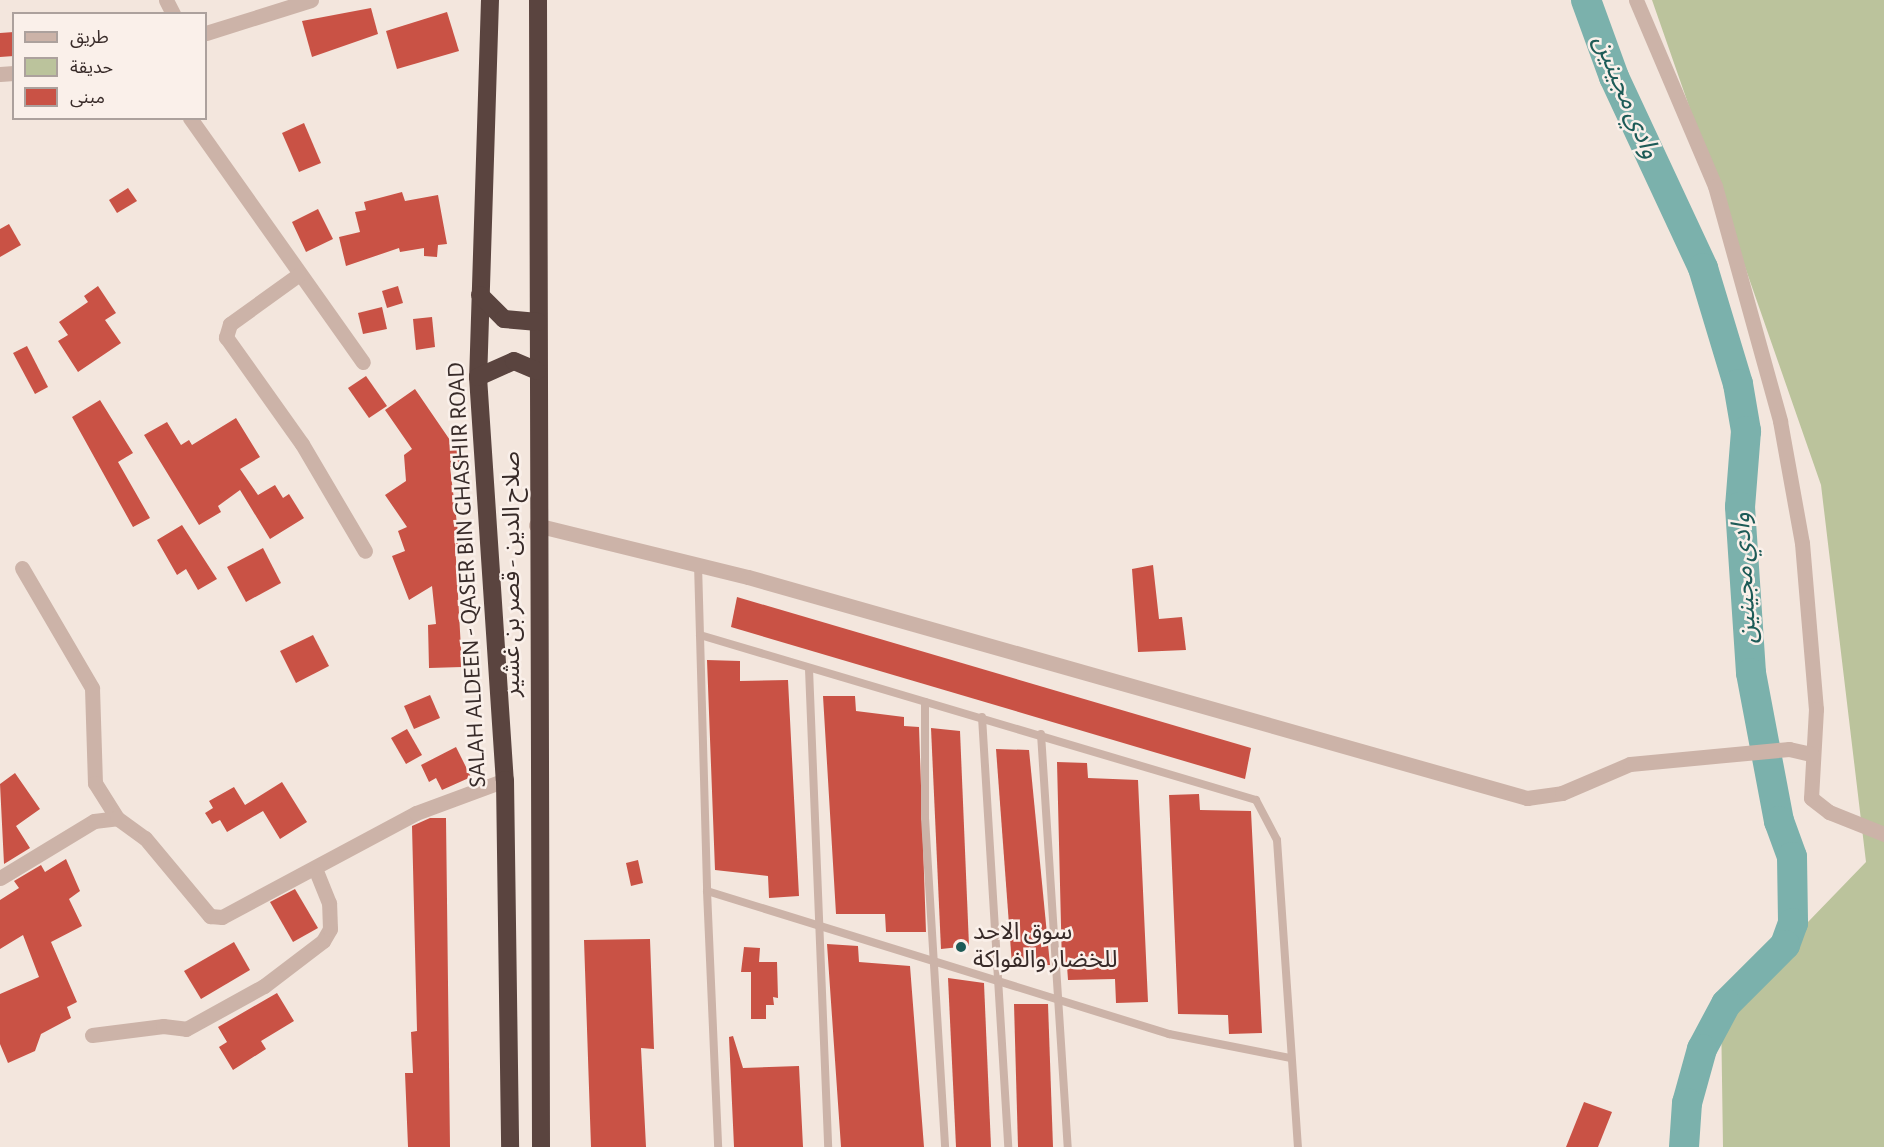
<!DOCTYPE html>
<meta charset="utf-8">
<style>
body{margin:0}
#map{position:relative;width:1884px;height:1147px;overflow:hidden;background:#f3e6dd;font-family:"Alegreya Sans","Noto Sans Arabic",sans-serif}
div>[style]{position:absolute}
.green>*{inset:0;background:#bbc39c}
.river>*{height:30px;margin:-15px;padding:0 15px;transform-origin:15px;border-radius:15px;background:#7bb1ac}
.building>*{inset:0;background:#c95245}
.lane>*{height:8px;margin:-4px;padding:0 4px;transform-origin:4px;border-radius:4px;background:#ccb3a8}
.street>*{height:15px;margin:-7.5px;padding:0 7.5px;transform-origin:7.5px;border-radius:7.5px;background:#ccb3a8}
.highway>*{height:18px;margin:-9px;padding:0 9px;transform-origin:9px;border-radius:9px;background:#5a443f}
.dots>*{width:16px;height:16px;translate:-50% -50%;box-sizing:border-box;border:3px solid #faf0ea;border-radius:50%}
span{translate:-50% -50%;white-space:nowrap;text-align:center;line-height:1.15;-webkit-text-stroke:5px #faf0ea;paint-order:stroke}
.street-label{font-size:24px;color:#382b29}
.poi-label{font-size:24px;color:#382b29}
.left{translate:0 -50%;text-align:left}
.water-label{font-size:26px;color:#1d5b57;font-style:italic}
.legend{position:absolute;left:12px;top:12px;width:195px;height:108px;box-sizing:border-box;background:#faf0ea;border:2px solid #aca19d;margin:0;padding:8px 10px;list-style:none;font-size:18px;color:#382b29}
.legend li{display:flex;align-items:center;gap:12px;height:30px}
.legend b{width:30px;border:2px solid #aca19d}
</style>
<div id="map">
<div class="green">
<i style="clip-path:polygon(1652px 0,1884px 0,1884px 1147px,1723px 1147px,1721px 1012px,1866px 862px,1821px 485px)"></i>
</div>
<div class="river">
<i style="left:1586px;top:0;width:82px;rotate:70deg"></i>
<i style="left:1614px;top:77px;width:211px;rotate:65deg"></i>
<i style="left:1703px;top:268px;width:121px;rotate:73.2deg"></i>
<i style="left:1738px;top:384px;width:48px;rotate:80.3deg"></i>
<i style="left:1746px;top:431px;width:76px;rotate:94.5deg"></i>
<i style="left:1740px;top:507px;width:166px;rotate:86.2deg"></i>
<i style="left:1751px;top:673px;width:151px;rotate:79.3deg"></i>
<i style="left:1779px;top:821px;width:38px;rotate:70deg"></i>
<i style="left:1792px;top:857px;width:66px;rotate:89.1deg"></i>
<i style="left:1793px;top:923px;width:23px;rotate:110deg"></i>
<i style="left:1785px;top:945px;width:83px;rotate:135deg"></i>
<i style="left:1726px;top:1004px;width:51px;rotate:118.1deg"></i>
<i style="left:1702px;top:1049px;width:56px;rotate:105.5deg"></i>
<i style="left:1687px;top:1103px;width:44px;rotate:93.9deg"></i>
</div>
<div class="building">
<i style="clip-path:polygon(371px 8px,378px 34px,312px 57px,302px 21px)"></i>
<i style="clip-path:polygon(447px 12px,459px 51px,397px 69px,386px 31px)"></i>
<i style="clip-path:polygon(14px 32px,14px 56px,0 57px,0 33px)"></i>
<i style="clip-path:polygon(304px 123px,321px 163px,299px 172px,282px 133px)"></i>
<i style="clip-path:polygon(128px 188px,137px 201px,117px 213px,109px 200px)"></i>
<i style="clip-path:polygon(402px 192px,405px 201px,438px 195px,447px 244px,438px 245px,437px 257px,424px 256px,424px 248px,400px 252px,399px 248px,346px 266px,339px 237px,360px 232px,355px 212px,366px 210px,364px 202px)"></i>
<i style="clip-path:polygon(318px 209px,333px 239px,306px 252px,292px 222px)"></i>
<i style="clip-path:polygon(9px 224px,21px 245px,0 257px,0 229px)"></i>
<i style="clip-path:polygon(98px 286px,116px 313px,105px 320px,121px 343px,78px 372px,58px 341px,68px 335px,59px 322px,88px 302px,84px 296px)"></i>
<i style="clip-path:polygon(398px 286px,403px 303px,387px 308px,382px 291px)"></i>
<i style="clip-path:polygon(382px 307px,387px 329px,363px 334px,358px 313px)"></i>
<i style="clip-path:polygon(432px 317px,435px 347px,416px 350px,413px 319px)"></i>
<i style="clip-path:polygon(27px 346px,48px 387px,35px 394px,13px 353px)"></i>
<i style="clip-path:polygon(366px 376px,387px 406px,369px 418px,348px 388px)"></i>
<i style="clip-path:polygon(415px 389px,467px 465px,450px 467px,460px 548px,455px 542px,462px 667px,429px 668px,428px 625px,436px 624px,432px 586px,409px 600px,392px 556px,405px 551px,398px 531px,407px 527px,385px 495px,406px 481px,404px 455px,412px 449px,385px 410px)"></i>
<i style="clip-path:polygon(100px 400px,133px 453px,118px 462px,150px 518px,133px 527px,72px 417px)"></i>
<i style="clip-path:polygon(236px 418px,260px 457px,240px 469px,258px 495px,275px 485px,283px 498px,289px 494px,304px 518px,270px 539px,240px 490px,218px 506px,221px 512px,199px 525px,144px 435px,167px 422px,181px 445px,189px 440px,192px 445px)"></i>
<i style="clip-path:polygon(182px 525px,217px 579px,198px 590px,186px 569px,177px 575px,157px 540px)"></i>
<i style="clip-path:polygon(263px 548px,281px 583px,246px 602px,227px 567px)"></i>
<i style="clip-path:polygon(1153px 565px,1159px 619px,1182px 617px,1186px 650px,1138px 652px,1132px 569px)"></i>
<i style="clip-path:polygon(737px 597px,1251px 748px,1245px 779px,731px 627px)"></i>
<i style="clip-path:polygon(313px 635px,329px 666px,296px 683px,280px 651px)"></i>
<i style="clip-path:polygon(707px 660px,740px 661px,740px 681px,788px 680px,799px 896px,769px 898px,768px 876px,715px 870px)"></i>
<i style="clip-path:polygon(430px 695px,440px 718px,414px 729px,404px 706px)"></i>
<i style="clip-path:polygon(823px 696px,855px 696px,856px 711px,904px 717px,904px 726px,919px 727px,926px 932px,886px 932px,885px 914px,836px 914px)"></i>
<i style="clip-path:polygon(931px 728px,960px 731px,969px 946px,941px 949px)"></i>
<i style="clip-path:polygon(407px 729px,422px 755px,406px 764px,391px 738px)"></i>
<i style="clip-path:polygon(456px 747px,471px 777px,442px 790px,436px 778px,429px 782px,421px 765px)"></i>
<i style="clip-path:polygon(996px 749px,1029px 750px,1050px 965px,1012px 965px)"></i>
<i style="clip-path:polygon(1057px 762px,1087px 763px,1088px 778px,1138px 780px,1148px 1002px,1116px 1003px,1115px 979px,1068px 980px,1067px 966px,1062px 966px)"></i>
<i style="clip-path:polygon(15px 773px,40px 809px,16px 826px,30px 848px,4px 864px,0 784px)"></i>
<i style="clip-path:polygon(282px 782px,307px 822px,280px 839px,263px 811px,227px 832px,220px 820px,212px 824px,205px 813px,213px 808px,209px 801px,234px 787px,245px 805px)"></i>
<i style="clip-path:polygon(1199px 794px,1200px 810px,1251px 811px,1262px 1033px,1229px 1034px,1228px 1015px,1178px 1014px,1169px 795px)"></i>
<i style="clip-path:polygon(430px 818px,446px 818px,450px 1147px,408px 1147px,405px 1073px,413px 1073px,411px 1032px,417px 1031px,412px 826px)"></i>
<i style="clip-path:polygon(66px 859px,80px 891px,69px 899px,82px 926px,51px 942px,77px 1002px,67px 1007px,71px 1018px,41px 1034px,35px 1051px,8px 1063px,0 1044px,0 994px,39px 977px,23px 935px,0 949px,0 900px,19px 888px,14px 881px,41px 865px,45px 872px)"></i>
<i style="clip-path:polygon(638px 860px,643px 883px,631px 886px,626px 863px)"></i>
<i style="clip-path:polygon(295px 889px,318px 928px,293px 942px,270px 902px)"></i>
<i style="clip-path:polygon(650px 939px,654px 1049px,641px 1048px,646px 1147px,591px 1147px,584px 940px)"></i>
<i style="clip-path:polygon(234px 942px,250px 970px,201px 999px,184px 971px)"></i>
<i style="clip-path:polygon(827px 944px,858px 946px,859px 962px,910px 966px,924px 1147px,841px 1147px)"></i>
<i style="clip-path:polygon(744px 947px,760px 948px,759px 962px,777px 962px,778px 998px,773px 997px,774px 1005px,766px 1005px,766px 1019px,751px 1019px,751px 972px,741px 972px)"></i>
<i style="clip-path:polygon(948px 978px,984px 983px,991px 1147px,956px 1147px)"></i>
<i style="clip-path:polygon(277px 993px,294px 1021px,261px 1041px,266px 1049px,233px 1070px,219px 1047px,227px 1042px,218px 1027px)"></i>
<i style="clip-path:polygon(1014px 1004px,1048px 1004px,1053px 1147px,1018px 1147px)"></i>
<i style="clip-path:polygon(733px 1036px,743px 1068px,799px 1066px,803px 1147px,734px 1147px,729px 1037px)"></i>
<i style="clip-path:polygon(1584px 1102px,1612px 1112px,1598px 1147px,1566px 1147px)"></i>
</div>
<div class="lane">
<i style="left:698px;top:564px;width:327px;rotate:88.4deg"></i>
<i style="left:707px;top:891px;width:484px;rotate:17.2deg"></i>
<i style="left:1169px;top:1034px;width:123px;rotate:11.2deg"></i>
<i style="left:700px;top:635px;width:580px;rotate:16.53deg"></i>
<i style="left:1256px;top:800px;width:45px;rotate:62.3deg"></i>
<i style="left:1277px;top:840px;width:308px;rotate:86.1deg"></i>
<i style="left:809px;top:669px;width:478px;rotate:87.7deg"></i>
<i style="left:925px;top:702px;width:116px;rotate:90deg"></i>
<i style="left:925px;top:818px;width:330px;rotate:86.5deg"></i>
<i style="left:982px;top:717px;width:431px;rotate:86.5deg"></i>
<i style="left:1041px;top:734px;width:414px;rotate:86.3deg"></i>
<i style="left:707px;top:891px;width:256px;rotate:87.5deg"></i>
</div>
<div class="street">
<i style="left:166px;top:0;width:16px;rotate:63deg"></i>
<i style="left:1636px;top:0;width:202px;rotate:67deg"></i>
<i style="left:1715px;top:186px;width:244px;rotate:74.5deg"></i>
<i style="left:1780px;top:421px;width:124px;rotate:79.8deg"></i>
<i style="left:1802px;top:543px;width:167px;rotate:85.2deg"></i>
<i style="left:1816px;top:709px;width:89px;rotate:93.2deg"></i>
<i style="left:1811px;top:798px;width:23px;rotate:38deg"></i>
<i style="left:1829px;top:812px;width:59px;rotate:21.8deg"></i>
<i style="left:206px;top:33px;width:110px;rotate:-17.4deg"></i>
<i style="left:0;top:74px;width:14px;rotate:-4deg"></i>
<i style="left:190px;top:118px;width:299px;rotate:54.7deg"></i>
<i style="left:298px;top:275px;width:84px;rotate:144.2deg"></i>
<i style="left:230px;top:324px;width:14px;rotate:107deg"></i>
<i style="left:226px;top:337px;width:131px;rotate:54.6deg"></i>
<i style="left:302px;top:444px;width:124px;rotate:59.5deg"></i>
<i style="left:536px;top:525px;width:218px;rotate:13.8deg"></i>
<i style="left:748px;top:577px;width:810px;rotate:15.84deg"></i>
<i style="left:1527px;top:798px;width:35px;rotate:-8deg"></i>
<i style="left:1562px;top:793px;width:74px;rotate:-23.1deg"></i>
<i style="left:1630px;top:764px;width:160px;rotate:-5.4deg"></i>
<i style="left:1789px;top:749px;width:23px;rotate:13deg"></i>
<i style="left:22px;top:568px;width:139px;rotate:59.7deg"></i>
<i style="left:92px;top:688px;width:95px;rotate:88.2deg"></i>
<i style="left:95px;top:783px;width:41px;rotate:57.8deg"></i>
<i style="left:0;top:878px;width:110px;rotate:-31.2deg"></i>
<i style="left:94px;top:821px;width:23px;rotate:-7deg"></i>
<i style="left:117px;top:818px;width:34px;rotate:36deg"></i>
<i style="left:145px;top:838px;width:102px;rotate:50.2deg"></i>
<i style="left:210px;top:916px;width:12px;rotate:5deg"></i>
<i style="left:222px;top:917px;width:220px;rotate:-28.2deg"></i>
<i style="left:416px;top:813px;width:95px;rotate:-20.3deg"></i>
<i style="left:92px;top:1035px;width:72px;rotate:-7.2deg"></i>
<i style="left:163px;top:1026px;width:23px;rotate:7deg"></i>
<i style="left:186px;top:1029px;width:89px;rotate:-28.9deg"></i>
<i style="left:264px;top:986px;width:74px;rotate:-37.3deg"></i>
<i style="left:323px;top:941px;width:14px;rotate:-60deg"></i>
<i style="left:330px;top:929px;width:26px;rotate:-92deg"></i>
<i style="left:329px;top:903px;width:35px;rotate:-112deg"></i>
</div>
<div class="highway">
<i style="left:490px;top:0;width:377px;rotate:91.8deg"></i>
<i style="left:478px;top:377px;width:404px;rotate:86.2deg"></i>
<i style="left:505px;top:780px;width:367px;rotate:89.2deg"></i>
<i style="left:538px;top:0;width:1147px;rotate:89.85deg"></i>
<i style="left:480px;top:295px;width:34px;rotate:45deg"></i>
<i style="left:504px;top:319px;width:34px;rotate:5deg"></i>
<i style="left:478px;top:377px;width:39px;rotate:-24deg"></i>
<i style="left:514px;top:361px;width:25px;rotate:23deg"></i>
</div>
<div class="dots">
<i style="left:961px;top:947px;background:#1d5b57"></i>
</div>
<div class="street-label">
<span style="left:513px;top:574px;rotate:-90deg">صلاح الدين - قصر بن غشير</span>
<span style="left:468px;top:575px;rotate:-93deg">SALAH ALDEEN - QASER BIN GHASHIR ROAD</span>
</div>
<div class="poi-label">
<span class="left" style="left:973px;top:947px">سوق الاحد<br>للخضار والفواكة</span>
</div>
<div class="water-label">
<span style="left:1626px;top:97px;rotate:67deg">وادي مجينين</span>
<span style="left:1745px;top:578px;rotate:-93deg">وادي مجينين</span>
</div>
<ul class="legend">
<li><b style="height:8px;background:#ccb3a8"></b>طريق</li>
<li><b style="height:16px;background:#bbc39c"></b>حديقة</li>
<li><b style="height:16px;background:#c95245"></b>مبنى</li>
</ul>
</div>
